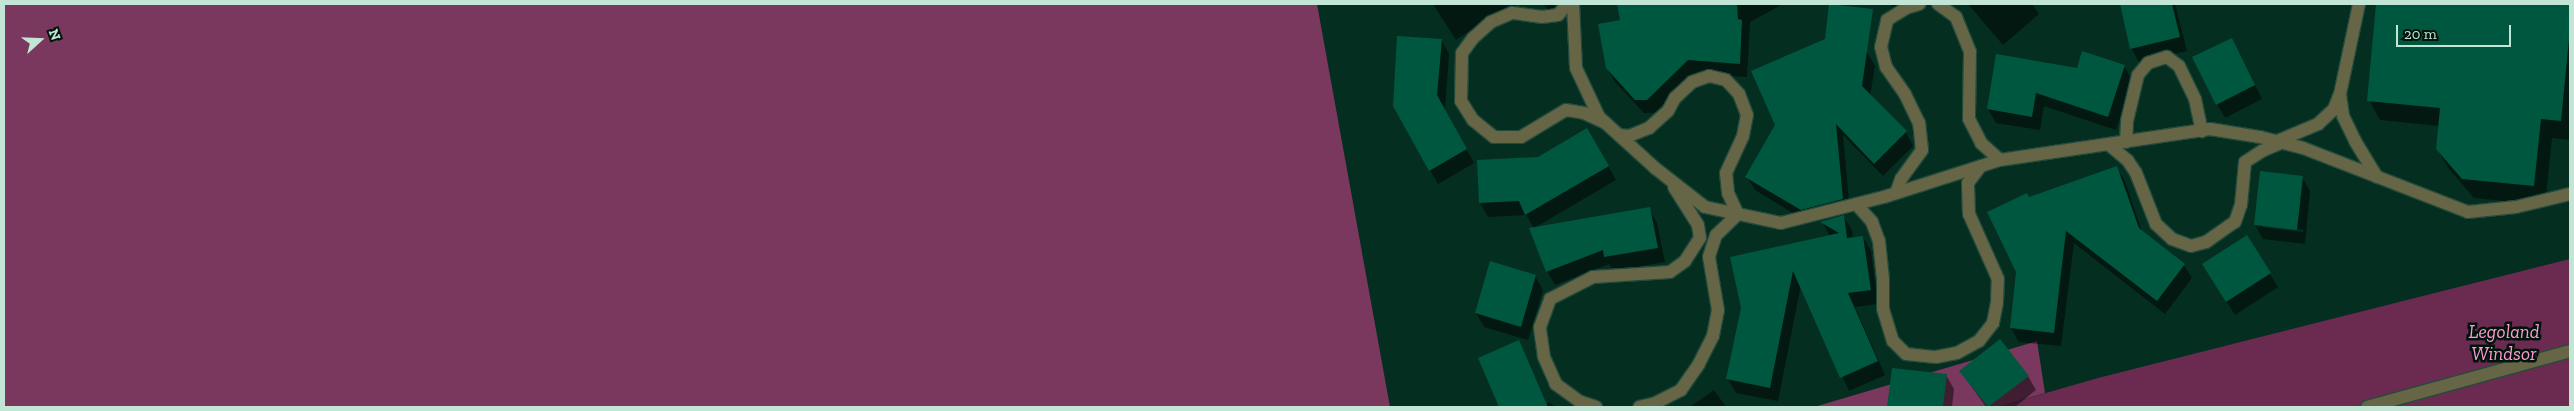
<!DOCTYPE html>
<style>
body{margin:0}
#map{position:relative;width:2574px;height:411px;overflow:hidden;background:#042e20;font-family:"Zilla Slab",serif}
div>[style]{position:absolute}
.green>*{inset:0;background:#6b2b51}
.forest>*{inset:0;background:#7b385f}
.shadow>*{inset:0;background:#0007}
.building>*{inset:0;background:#00573f}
.roads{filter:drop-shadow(1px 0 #224b3d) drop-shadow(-1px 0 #224b3d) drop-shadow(0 1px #224b3d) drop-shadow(0 -1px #224b3d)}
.lane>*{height:12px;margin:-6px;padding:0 6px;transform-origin:6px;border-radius:6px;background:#666545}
span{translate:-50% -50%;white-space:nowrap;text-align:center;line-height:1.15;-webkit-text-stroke:5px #00140c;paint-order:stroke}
.park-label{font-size:19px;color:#fe9ad1;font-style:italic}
.frame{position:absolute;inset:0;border:5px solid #c2e5d5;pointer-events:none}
.north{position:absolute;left:15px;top:15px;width:50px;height:50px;-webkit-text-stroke:4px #00140c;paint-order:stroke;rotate:70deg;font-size:14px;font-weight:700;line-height:20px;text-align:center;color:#c2e5d5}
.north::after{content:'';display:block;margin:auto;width:18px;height:22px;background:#c2e5d5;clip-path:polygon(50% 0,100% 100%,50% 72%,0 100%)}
.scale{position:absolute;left:2396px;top:25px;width:115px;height:22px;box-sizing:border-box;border:2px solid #c2e5d5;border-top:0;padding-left:6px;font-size:15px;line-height:18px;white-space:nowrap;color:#c2e5d5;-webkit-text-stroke:4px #00140c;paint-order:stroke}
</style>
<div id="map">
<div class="green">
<i style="clip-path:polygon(2570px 259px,2570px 407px,1997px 407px,2098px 378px)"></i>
</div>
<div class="forest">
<i style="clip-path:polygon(4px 4px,1317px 4px,1390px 407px,4px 407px)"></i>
<i style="clip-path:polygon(2037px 341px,2045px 393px,1997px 407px,1814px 407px)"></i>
</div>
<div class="shadow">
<i style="clip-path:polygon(1433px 4px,1514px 4px,1520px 13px,1496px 14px,1456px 40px)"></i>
<i style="clip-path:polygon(1543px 4px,1565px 4px,1565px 16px,1559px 21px)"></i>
<i style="clip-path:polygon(1618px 4px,1783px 4px,1750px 22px,1747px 77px,1696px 74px,1654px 113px,1644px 113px,1615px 82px,1607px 68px,1621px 21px)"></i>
<i style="clip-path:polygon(1830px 4px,1839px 4px,1875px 66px,1870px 96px,1906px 132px,1913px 146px,1883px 176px,1843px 135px,1850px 213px,1809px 223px,1755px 190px,1747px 177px,1826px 40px)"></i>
<i style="clip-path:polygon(1891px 4px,1925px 4px,1895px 11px)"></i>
<i style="clip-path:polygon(1968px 4px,2032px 4px,2039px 14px,2003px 45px)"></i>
<i style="clip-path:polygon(2175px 4px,2187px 51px,2139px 62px,2131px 48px,2121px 5px)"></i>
<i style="clip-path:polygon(2378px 4px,2570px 4px,2570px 140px,2552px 138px,2545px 205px,2474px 198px,2449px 169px,2437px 149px,2439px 126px,2380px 120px,2369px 100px)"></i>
<i style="clip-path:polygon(1441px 40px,1449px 54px,1445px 110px,1474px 163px,1438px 184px,1395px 108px)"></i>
<i style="clip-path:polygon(2239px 53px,2262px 99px,2225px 118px,2217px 104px)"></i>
<i style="clip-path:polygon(2124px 66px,2132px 80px,2116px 130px,2044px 106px,2040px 130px,1996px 123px,1988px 109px,2078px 69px)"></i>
<i style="clip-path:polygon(1587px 129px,1616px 180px,1534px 228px,1526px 215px,1488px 217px,1480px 203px,1539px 158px)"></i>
<i style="clip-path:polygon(2117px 168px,2125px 181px,2142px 232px,2184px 265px,2192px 278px,2165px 314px,2074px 243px,2061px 346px,2019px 342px,2011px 328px,2029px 199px)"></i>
<i style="clip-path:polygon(evenodd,2302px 177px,2310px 191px,2305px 244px,2263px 239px,2255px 225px,2302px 177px,2263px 225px,2304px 230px,2303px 232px,2263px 227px,2263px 225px)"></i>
<i style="clip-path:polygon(1649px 209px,1657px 223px,1665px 262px,1613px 271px,1609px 264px,1555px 285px,1547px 271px)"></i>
<i style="clip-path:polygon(1844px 217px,1852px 230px,1853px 239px,1863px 237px,1871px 251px,1878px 304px,1855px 307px,1885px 375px,1849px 391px,1801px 285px,1778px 401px,1736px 393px,1728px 379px,1742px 308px,1830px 236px,1822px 222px)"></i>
<i style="clip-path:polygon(2246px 236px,2278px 287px,2235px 315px,2212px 278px)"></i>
<i style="clip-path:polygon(1535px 276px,1543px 290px,1528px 340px,1484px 327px,1476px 313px)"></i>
<i style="clip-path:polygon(1519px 342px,1546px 402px,1535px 407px,1501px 407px)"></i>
<i style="clip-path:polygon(1893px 369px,1946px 375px,1954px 389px,1952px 407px,1888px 407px)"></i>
<i style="clip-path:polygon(1961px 372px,2028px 376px,2036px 390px,2015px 407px,1986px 407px)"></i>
<i style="clip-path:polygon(1714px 390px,1726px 407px,1690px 407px)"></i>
<i style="clip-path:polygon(1548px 402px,1556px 407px,1544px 407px)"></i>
</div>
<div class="building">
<i style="clip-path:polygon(1617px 4px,1737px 4px,1738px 19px,1742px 20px,1740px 64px,1688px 60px,1647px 100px,1635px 100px,1606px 68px,1598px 24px,1620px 20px)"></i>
<i style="clip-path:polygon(1829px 4px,1873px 9px,1862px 86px,1907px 131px,1874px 164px,1836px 124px,1843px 199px,1801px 210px,1745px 177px,1775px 125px,1751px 71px,1825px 39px)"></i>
<i style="clip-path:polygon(2120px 4px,2172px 4px,2180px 37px,2130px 49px)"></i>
<i style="clip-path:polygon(2376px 4px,2570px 4px,2570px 29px,2561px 121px,2541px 119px,2534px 186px,2462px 179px,2436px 149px,2440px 108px,2367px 101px)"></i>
<i style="clip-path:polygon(1397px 36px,1442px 39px,1437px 95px,1467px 149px,1429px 171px,1393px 106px)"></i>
<i style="clip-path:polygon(2232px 38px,2255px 85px,2216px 105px,2192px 57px)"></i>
<i style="clip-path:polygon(2082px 51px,2125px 65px,2108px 117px,2036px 93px,2032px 117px,1987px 109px,1996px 54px,2077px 68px)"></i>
<i style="clip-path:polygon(1587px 128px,1609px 166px,1525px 215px,1519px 201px,1479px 203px,1477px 160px,1538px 157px)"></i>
<i style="clip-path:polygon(2117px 166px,2139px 228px,2185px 264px,2157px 301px,2066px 231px,2054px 333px,2010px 328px,2016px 272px,1987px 212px,2027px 193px,2029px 197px)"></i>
<i style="clip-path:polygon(2260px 171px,2303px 176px,2297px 230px,2254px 225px)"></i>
<i style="clip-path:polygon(1650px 207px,1658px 248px,1604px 257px,1603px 250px,1546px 272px,1529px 228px)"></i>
<i style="clip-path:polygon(1844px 215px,1847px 238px,1863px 236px,1871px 290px,1848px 293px,1878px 361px,1840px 378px,1793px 271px,1770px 388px,1726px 379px,1741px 308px,1730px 257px,1839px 233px,1820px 222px)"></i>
<i style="clip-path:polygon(2247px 235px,2271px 273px,2226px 302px,2202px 264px)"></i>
<i style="clip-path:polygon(1490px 261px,1536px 275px,1521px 327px,1475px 313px)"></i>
<i style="clip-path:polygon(2000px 339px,2029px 376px,1988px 407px,1959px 371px)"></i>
<i style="clip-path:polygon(1519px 340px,1548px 407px,1499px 407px,1478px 358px)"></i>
<i style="clip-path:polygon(1892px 368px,1947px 374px,1943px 407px,1887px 407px)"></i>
</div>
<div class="roads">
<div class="lane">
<i style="left:1567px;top:4px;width:14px;rotate:129deg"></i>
<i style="left:1558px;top:15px;width:16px;rotate:173deg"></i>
<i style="left:1542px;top:17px;width:30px;rotate:-172deg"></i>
<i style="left:1512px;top:13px;width:23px;rotate:157deg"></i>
<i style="left:1491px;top:22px;width:24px;rotate:138deg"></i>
<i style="left:1473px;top:38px;width:19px;rotate:126deg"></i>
<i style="left:1462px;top:53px;width:48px;rotate:91.2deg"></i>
<i style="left:1461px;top:101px;width:22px;rotate:58deg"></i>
<i style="left:1473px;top:120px;width:27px;rotate:39deg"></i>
<i style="left:1494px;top:137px;width:27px"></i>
<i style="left:1521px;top:137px;width:52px;rotate:-31deg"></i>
<i style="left:1566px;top:110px;width:18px;rotate:9deg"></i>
<i style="left:1584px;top:113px;width:21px;rotate:25deg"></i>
<i style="left:1573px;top:4px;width:64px;rotate:87.3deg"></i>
<i style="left:1576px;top:68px;width:54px;rotate:64.9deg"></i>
<i style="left:1599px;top:117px;width:76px;rotate:42.3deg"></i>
<i style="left:1655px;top:168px;width:63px;rotate:38deg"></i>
<i style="left:1705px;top:207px;width:78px;rotate:11.9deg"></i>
<i style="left:1781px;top:223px;width:106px;rotate:-14.2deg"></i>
<i style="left:1884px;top:197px;width:122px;rotate:-17.7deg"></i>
<i style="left:2000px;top:160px;width:212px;rotate:-8.4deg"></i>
<i style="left:2210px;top:129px;width:51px;rotate:9.1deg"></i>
<i style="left:2260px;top:137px;width:44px;rotate:14.3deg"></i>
<i style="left:2303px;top:148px;width:177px;rotate:21.2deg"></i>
<i style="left:2468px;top:212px;width:48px;rotate:-5.9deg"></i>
<i style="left:2516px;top:207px;width:56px;rotate:-13.5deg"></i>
<i style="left:1938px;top:4px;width:22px;rotate:36deg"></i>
<i style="left:1956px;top:17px;width:38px;rotate:68deg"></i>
<i style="left:1970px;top:52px;width:67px;rotate:90.9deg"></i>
<i style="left:1969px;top:119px;width:27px;rotate:63deg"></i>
<i style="left:1981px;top:143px;width:25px;rotate:42deg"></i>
<i style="left:2359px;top:4px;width:92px;rotate:101.9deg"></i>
<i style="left:2340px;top:94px;width:22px;rotate:82deg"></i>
<i style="left:2343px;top:116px;width:28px;rotate:64deg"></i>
<i style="left:2355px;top:141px;width:42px;rotate:58.6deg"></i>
<i style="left:1619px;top:135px;width:10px;rotate:6deg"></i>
<i style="left:1629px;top:136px;width:22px;rotate:-22deg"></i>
<i style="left:1649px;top:128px;width:25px;rotate:-42deg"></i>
<i style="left:1668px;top:111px;width:15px;rotate:-62deg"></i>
<i style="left:1675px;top:98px;width:23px;rotate:-43deg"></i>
<i style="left:1692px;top:82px;width:18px;rotate:-19deg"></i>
<i style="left:1709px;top:76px;width:17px;rotate:13deg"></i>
<i style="left:1726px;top:80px;width:19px;rotate:47deg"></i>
<i style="left:1739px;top:94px;width:22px;rotate:69deg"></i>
<i style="left:1747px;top:115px;width:21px;rotate:101deg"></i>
<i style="left:1743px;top:136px;width:41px;rotate:114.7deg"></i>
<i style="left:1726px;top:173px;width:20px;rotate:84deg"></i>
<i style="left:1728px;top:193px;width:23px;rotate:65deg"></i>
<i style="left:1738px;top:214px;width:30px;rotate:136deg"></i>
<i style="left:1716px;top:235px;width:23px;rotate:108deg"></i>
<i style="left:1709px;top:257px;width:54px;rotate:80.4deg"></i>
<i style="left:1718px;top:310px;width:26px;rotate:101deg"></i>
<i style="left:1713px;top:336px;width:31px;rotate:117deg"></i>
<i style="left:1699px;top:364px;width:32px;rotate:125deg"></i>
<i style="left:1681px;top:390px;width:28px;rotate:153deg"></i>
<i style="left:1656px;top:403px;width:17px;rotate:167deg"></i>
<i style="left:2126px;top:142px;width:21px;rotate:-87deg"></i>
<i style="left:2127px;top:121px;width:47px;rotate:-76.6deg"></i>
<i style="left:2138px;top:75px;width:16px;rotate:-50deg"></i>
<i style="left:2148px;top:63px;width:20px;rotate:-18deg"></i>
<i style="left:2167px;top:57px;width:15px;rotate:37deg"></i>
<i style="left:2179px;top:66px;width:37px;rotate:64deg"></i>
<i style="left:2195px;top:99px;width:33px;rotate:78deg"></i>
<i style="left:2275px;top:142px;width:47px;rotate:-22.7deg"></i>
<i style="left:2318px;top:124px;width:22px;rotate:-43deg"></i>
<i style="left:2334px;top:109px;width:14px;rotate:-69deg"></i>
<i style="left:2108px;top:144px;width:26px;rotate:40deg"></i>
<i style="left:2128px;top:161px;width:14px;rotate:56deg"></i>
<i style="left:2136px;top:173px;width:55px;rotate:68.6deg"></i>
<i style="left:2156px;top:224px;width:22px;rotate:43deg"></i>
<i style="left:2172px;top:239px;width:20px;rotate:20deg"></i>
<i style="left:2191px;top:246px;width:16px;rotate:-15deg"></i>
<i style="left:2206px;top:242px;width:35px;rotate:-35deg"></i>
<i style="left:2235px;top:222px;width:18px;rotate:-71deg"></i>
<i style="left:2241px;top:205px;width:43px;rotate:-84.7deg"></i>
<i style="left:2245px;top:162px;width:20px;rotate:-33deg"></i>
<i style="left:2262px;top:151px;width:21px;rotate:-23deg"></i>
<i style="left:1896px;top:193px;width:15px;rotate:-70deg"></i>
<i style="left:1901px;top:179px;width:36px;rotate:-54deg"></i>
<i style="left:1922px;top:150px;width:27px;rotate:-96deg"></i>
<i style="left:1919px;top:123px;width:32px;rotate:-116deg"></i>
<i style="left:1905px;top:94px;width:33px;rotate:-125deg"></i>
<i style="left:1886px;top:67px;width:21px;rotate:-104deg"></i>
<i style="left:1881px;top:47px;width:28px;rotate:-77deg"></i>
<i style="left:1887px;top:20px;width:22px;rotate:-32deg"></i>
<i style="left:1906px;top:8px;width:14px;rotate:-17deg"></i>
<i style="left:1856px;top:204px;width:24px;rotate:48deg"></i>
<i style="left:1872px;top:222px;width:20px;rotate:70deg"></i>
<i style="left:1879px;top:241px;width:39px;rotate:84deg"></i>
<i style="left:1883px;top:280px;width:29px;rotate:90deg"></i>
<i style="left:1883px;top:309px;width:34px;rotate:73deg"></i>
<i style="left:1893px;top:341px;width:18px;rotate:45deg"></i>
<i style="left:1906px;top:354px;width:30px;rotate:6deg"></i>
<i style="left:1936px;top:357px;width:21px;rotate:-11deg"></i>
<i style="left:1957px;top:353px;width:25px;rotate:-29deg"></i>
<i style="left:1979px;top:341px;width:23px;rotate:-52deg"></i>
<i style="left:1993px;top:323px;width:21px;rotate:-79deg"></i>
<i style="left:1997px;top:302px;width:23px;rotate:-88deg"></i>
<i style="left:1998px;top:279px;width:71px;rotate:-114deg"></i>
<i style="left:1969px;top:214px;width:31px;rotate:-92deg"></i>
<i style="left:1968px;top:183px;width:21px;rotate:-53deg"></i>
<i style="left:1596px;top:407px;width:18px;rotate:-161deg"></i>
<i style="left:1579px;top:401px;width:29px;rotate:-144deg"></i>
<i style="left:1556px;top:384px;width:30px;rotate:-114deg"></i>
<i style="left:1544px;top:357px;width:30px;rotate:-98deg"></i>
<i style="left:1540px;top:327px;width:30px;rotate:-70deg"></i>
<i style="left:1550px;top:299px;width:48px;rotate:-27.1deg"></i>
<i style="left:1593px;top:277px;width:77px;rotate:-3.7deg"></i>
<i style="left:1670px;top:272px;width:19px;rotate:-36deg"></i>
<i style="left:1685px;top:261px;width:27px;rotate:-57deg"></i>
<i style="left:1700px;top:238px;width:13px;rotate:-99deg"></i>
<i style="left:1698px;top:225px;width:45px;rotate:-122.3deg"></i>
<i style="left:2367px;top:407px;width:211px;rotate:-15.4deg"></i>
</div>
</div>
<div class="park-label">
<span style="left:2504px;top:343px">Legoland<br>Windsor</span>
</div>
<div class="frame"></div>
<div class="north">N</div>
<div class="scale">20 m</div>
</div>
